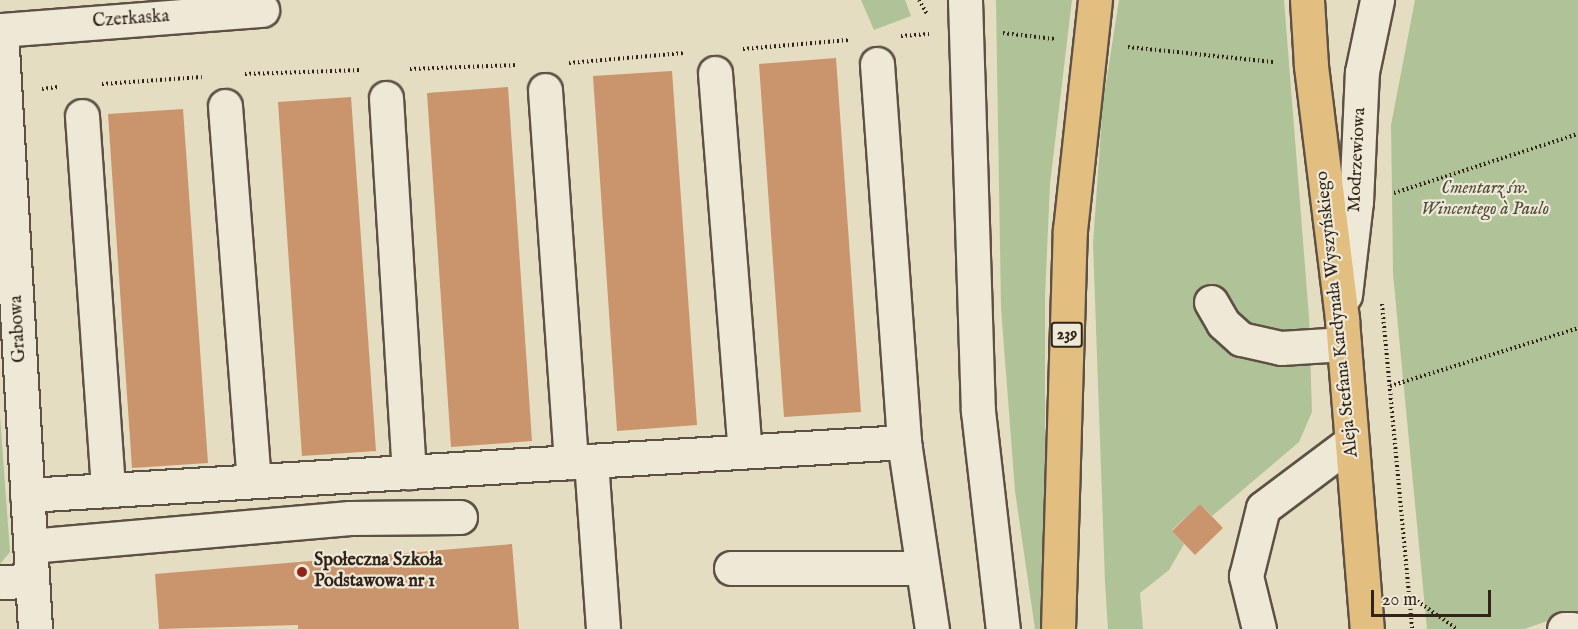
<!DOCTYPE html>
<meta charset="utf-8">
<style>
body{margin:0}
#map{position:relative;width:1578px;height:629px;overflow:hidden;background:#e5ddc2;font-family:"IM FELL English",serif}
div>[style]{position:absolute}
.green>*{inset:0;background:#b0c297}
.building>*{inset:0;background:#ca946d}
.path>*{height:4px;margin-top:-2px;transform-origin:0;background:repeating-linear-gradient(90deg,#31221a 0 1.5px,transparent 0 4.5px)}
.roads{filter:drop-shadow(2px 0 #5e5144) drop-shadow(-2px 0 #5e5144) drop-shadow(0 2px #5e5144) drop-shadow(0 -2px #5e5144)}
.minor>*{height:33px;margin:-16.5px;padding:0 16.5px;transform-origin:16.5px;border-radius:16.5px;background:#eee9d7}
.major>*{height:33px;margin:-16.5px;padding:0 16.5px;transform-origin:16.5px;border-radius:16.5px;background:#e2be81}
.dots>*{width:16px;height:16px;translate:-50% -50%;box-sizing:border-box;border:3px solid #eee9d7;border-radius:50%}
span{translate:-50% -50%;white-space:nowrap;text-align:center;line-height:1.15;-webkit-text-stroke:4.5px #eee9d7;paint-order:stroke}
.shield-label span{padding:2px 4px;background:#eee9d7;border:2px solid;border-radius:4px;-webkit-text-stroke-width:0}
.shield-label{font-size:16px;color:#31221a;font-weight:700}
.street-label{font-size:18px;color:#31221a}
.park-label{font-size:18px;color:#514a39;font-style:italic}
.poi-label{font-size:18px;color:#31221a;font-weight:700}
.left{translate:0 -50%;text-align:left}
.scale{position:absolute;left:1371px;top:590px;width:120px;height:27px;box-sizing:border-box;border:3px solid #31221a;border-top:0;padding-left:8px;font-size:18px;line-height:21px;white-space:nowrap;color:#31221a;-webkit-text-stroke:4px #eee9d7;paint-order:stroke}
</style>
<div id="map">
<div class="green">
<i style="clip-path:polygon(861px 0,905px 0,911px 16px,874px 30px)"></i>
<i style="clip-path:polygon(996px 0,1072px 0,1050px 184px,1045px 298px,1045px 629px,1035px 629px,1015px 491px,1001px 308px)"></i>
<i style="clip-path:polygon(1119px 0,1284px 0,1309px 317px,1312px 412px,1299px 442px,1212px 516px,1200px 504px,1172px 530px,1184px 544px,1169px 570px,1140px 593px,1143px 629px,1108px 629px,1105px 582px,1093px 243px,1103px 102px)"></i>
<i style="clip-path:polygon(1415px 0,1578px 0,1578px 611px,1524px 629px,1427px 629px,1393px 274px,1392px 192px,1391px 125px)"></i>
<i style="clip-path:polygon(0 416px,10px 552px,0 564px)"></i>
</div>
<div class="building">
<i style="clip-path:polygon(836px 58px,861px 412px,784px 417px,759px 64px)"></i>
<i style="clip-path:polygon(672px 71px,697px 425px,617px 431px,593px 76px)"></i>
<i style="clip-path:polygon(508px 87px,532px 441px,451px 447px,427px 93px)"></i>
<i style="clip-path:polygon(351px 97px,376px 451px,302px 456px,278px 102px)"></i>
<i style="clip-path:polygon(183px 109px,208px 463px,132px 468px,108px 114px)"></i>
<i style="clip-path:polygon(1200px 504px,1223px 528px,1195px 555px,1172px 531px)"></i>
<i style="clip-path:polygon(512px 544px,519px 629px,298px 629px,298px 625px,159px 629px,155px 574px)"></i>
</div>
<div class="path">
<i style="left:919px;top:0;width:16px;rotate:60deg"></i>
<i style="left:1003px;top:33px;width:52px;rotate:6.6deg"></i>
<i style="left:901px;top:36px;width:28px;rotate:-4deg"></i>
<i style="left:1128px;top:47px;width:146px;rotate:5.9deg"></i>
<i style="left:743px;top:49px;width:106px;rotate:-4.9deg"></i>
<i style="left:569px;top:63px;width:115px;rotate:-5deg"></i>
<i style="left:410px;top:69px;width:107px;rotate:-2.1deg"></i>
<i style="left:245px;top:74px;width:116px;rotate:-2deg"></i>
<i style="left:102px;top:84px;width:100px;rotate:-4deg"></i>
<i style="left:42px;top:89px;width:16px;rotate:-7deg"></i>
<i style="left:1394px;top:193px;width:193px;rotate:-17.8deg"></i>
<i style="left:1382px;top:304px;width:326px;rotate:84.7deg"></i>
<i style="left:1390px;top:386px;width:197px;rotate:-17.1deg"></i>
<i style="left:1410px;top:596px;width:57px;rotate:35.1deg"></i>
</div>
<div class="roads">
<div class="minor">
<i style="left:965px;top:0;width:411px;rotate:88.2deg"></i>
<i style="left:978px;top:411px;width:219px;rotate:83.5deg"></i>
<i style="left:0;top:30px;width:263px;rotate:-4.4deg"></i>
<i style="left:1px;top:30px;width:600px;rotate:86.75deg"></i>
<i style="left:877px;top:64px;width:379px;rotate:85.9deg"></i>
<i style="left:715px;top:73px;width:378px;rotate:85.5deg"></i>
<i style="left:545px;top:90px;width:373px;rotate:86deg"></i>
<i style="left:386px;top:98px;width:375px;rotate:86.5deg"></i>
<i style="left:225px;top:106px;width:376px;rotate:85.6deg"></i>
<i style="left:82px;top:116px;width:375px;rotate:86deg"></i>
<i style="left:1345px;top:295px;width:94px;rotate:-83.3deg"></i>
<i style="left:1356px;top:202px;width:130px;rotate:-87.4deg"></i>
<i style="left:1362px;top:72px;width:74px;rotate:-78.2deg"></i>
<i style="left:1211px;top:302px;width:24px;rotate:60deg"></i>
<i style="left:1223px;top:323px;width:24px;rotate:42deg"></i>
<i style="left:1241px;top:339px;width:41px;rotate:12.7deg"></i>
<i style="left:1281px;top:348px;width:63px;rotate:-3.6deg"></i>
<i style="left:591px;top:461px;width:168px;rotate:85.9deg"></i>
<i style="left:27px;top:495px;width:879px;rotate:-3.46deg"></i>
<i style="left:904px;top:442px;width:189px;rotate:81.5deg"></i>
<i style="left:30px;top:546px;width:321px;rotate:-5deg"></i>
<i style="left:350px;top:518px;width:110px;rotate:-0.5deg"></i>
<i style="left:731px;top:568px;width:191px"></i>
<i style="left:0;top:582px;width:31px;rotate:-2deg"></i>
<i style="left:1259px;top:629px;width:55px;rotate:-103.8deg"></i>
<i style="left:1246px;top:576px;width:70px;rotate:-76deg"></i>
<i style="left:1263px;top:508px;width:110px;rotate:-36.9deg"></i>
<i style="left:1564px;top:629px;width:8px"></i>
</div>
<div class="major">
<i style="left:1307px;top:0;width:66px;rotate:86.5deg"></i>
<i style="left:1311px;top:66px;width:256px;rotate:83deg"></i>
<i style="left:1342px;top:320px;width:310px;rotate:85.4deg"></i>
<i style="left:1058px;top:629px;width:399px;rotate:-88.3deg"></i>
<i style="left:1070px;top:230px;width:231px;rotate:-83.8deg"></i>
</div>
</div>
<div class="dots">
<i style="left:302px;top:572px;background:#8f2418"></i>
</div>
<div class="shield-label">
<span style="left:1067px;top:335px">239</span>
</div>
<div class="street-label">
<span style="left:131px;top:20px;rotate:-4deg">Czerkaska</span>
<span style="left:1358px;top:160px;rotate:-87deg">Modrzewiowa</span>
<span style="left:1338px;top:314px;rotate:-96deg">Aleja Stefana Kardynała Wyszyńskiego</span>
<span style="left:19px;top:329px;rotate:-93deg">Grabowa</span>
</div>
<div class="park-label">
<span style="left:1485px;top:200px">Cmentarz św.<br>Wincentego à Paulo</span>
</div>
<div class="poi-label">
<span class="left" style="left:314px;top:572px">Społeczna Szkoła<br>Podstawowa nr 1</span>
</div>
<div class="scale">20 m</div>
</div>
